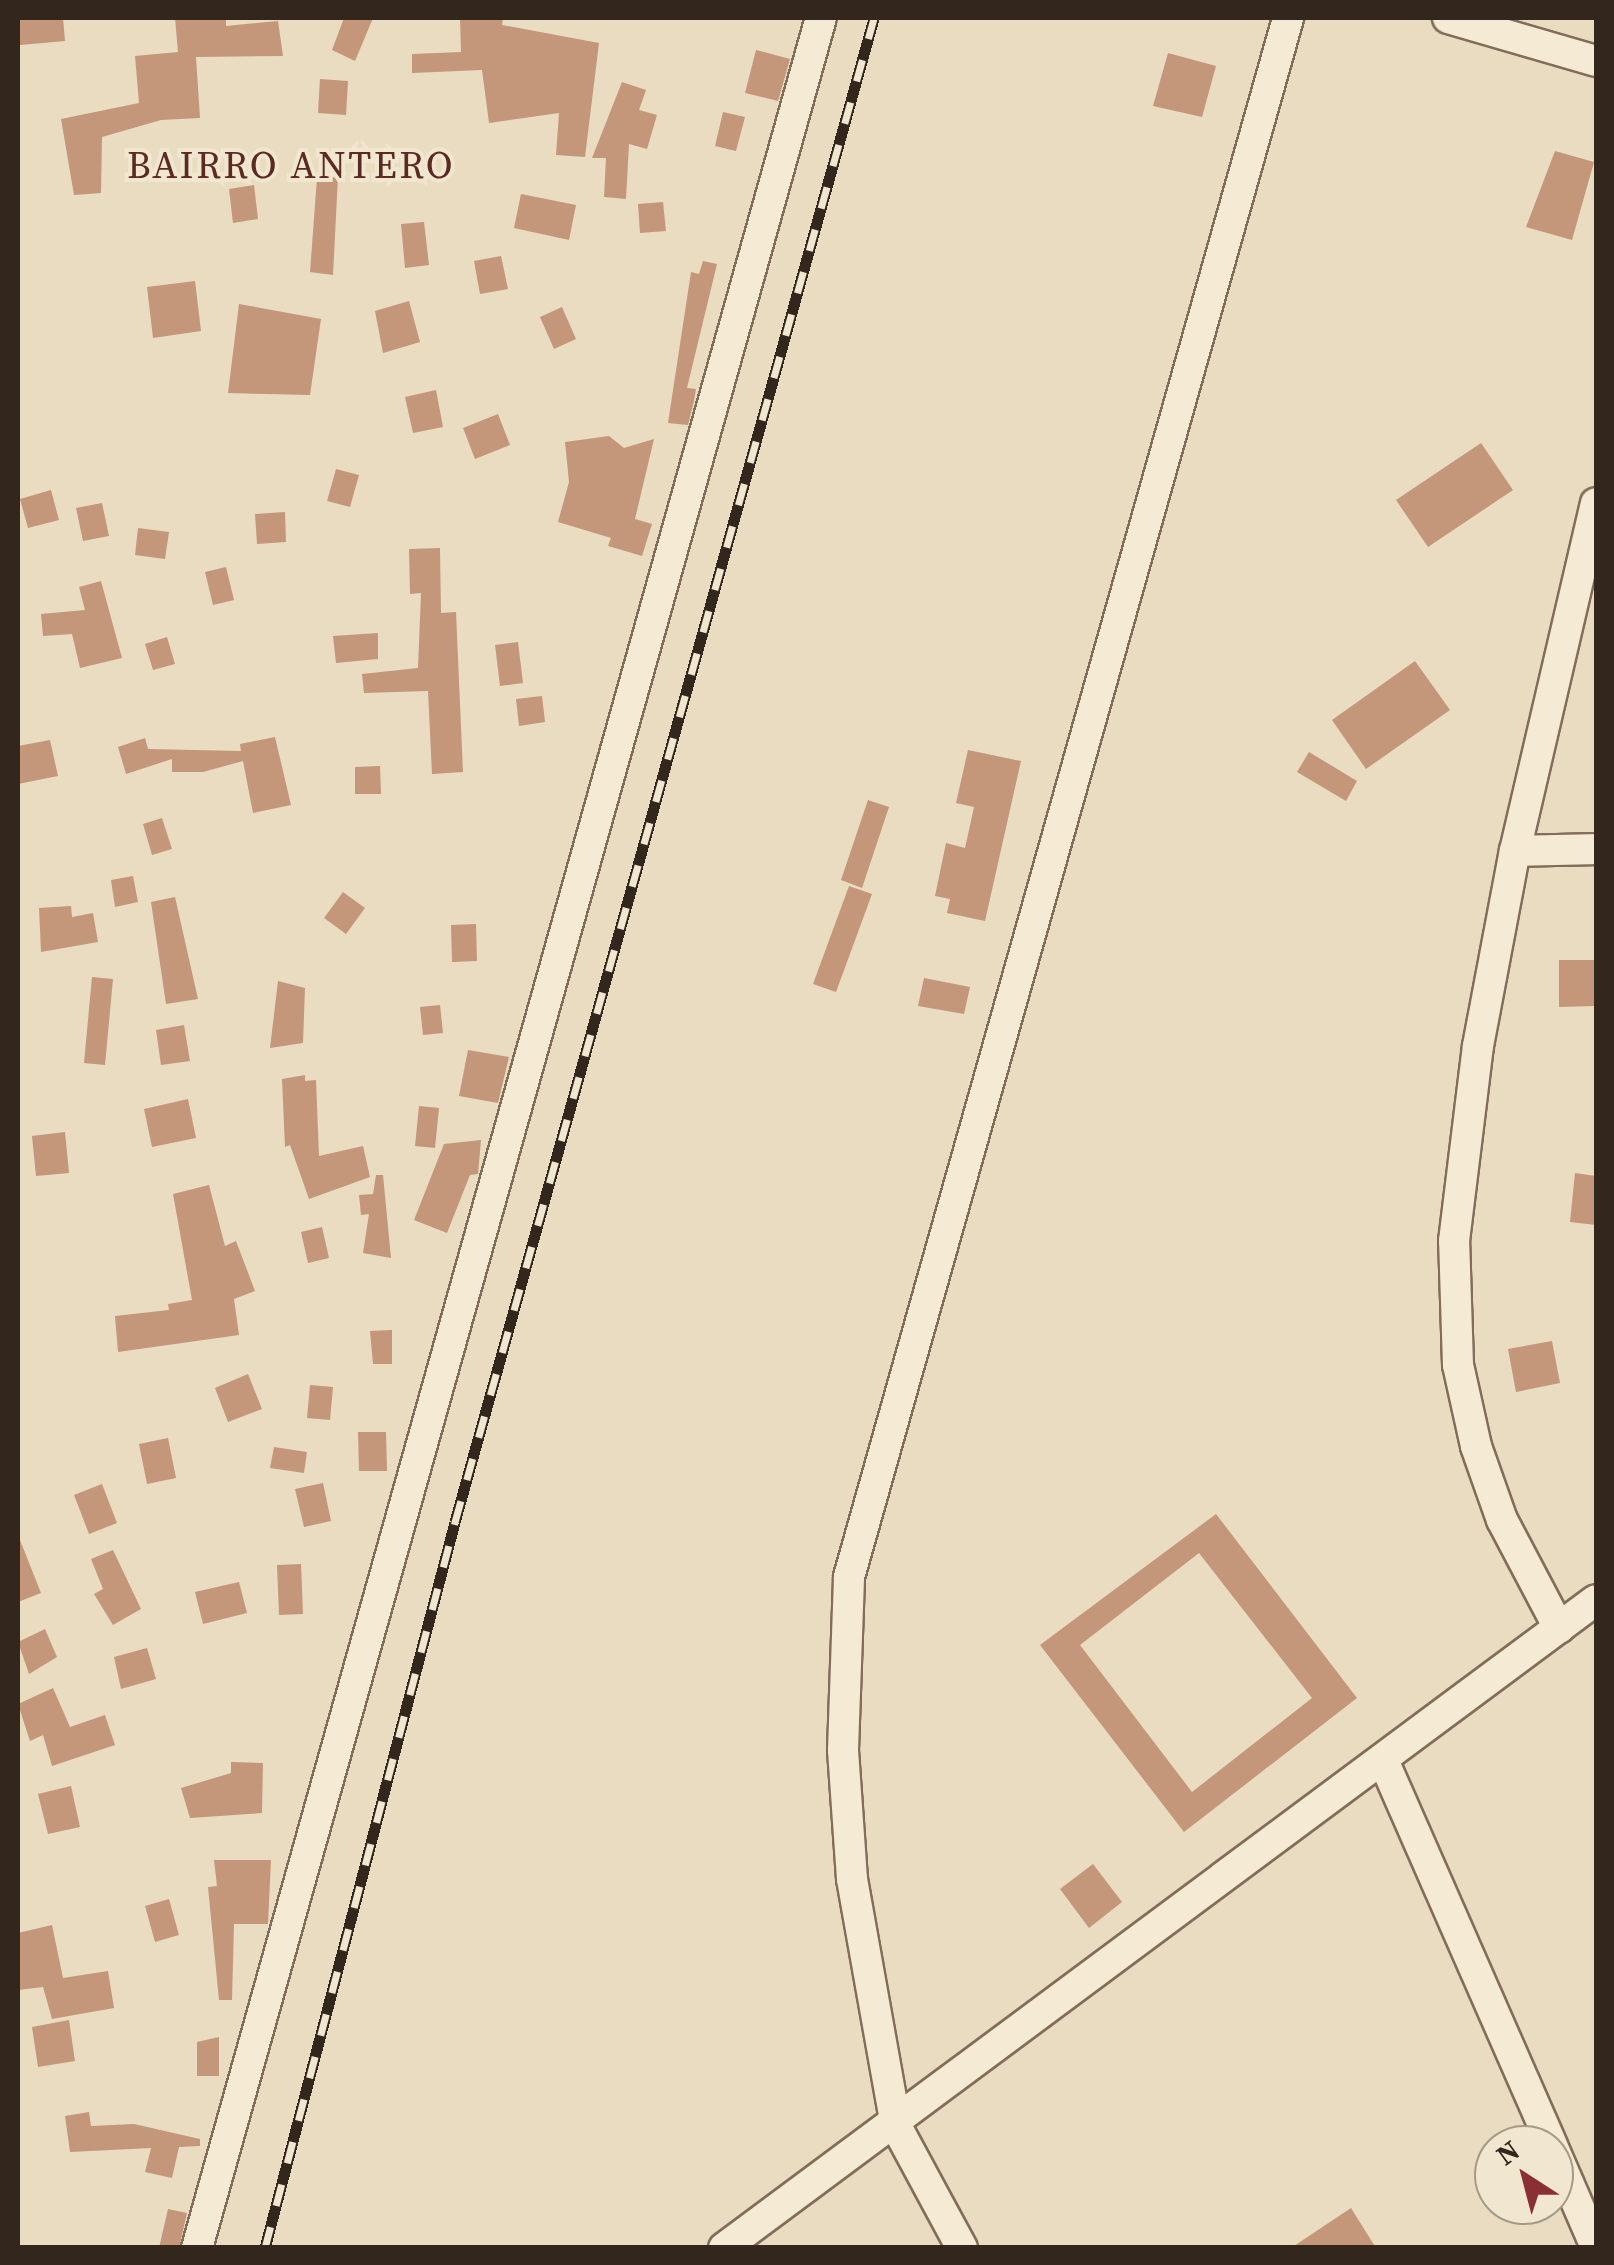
<!DOCTYPE html>
<style>
body{margin:0}
#map{position:relative;width:1614px;height:2265px;overflow:hidden;background:#e9dcc1;font-family:"Source Serif 4",serif}
div>[style]{position:absolute}
.building>*{inset:0;background:#c4967a}
.roads{filter:drop-shadow(2px 0 #816d5a) drop-shadow(-2px 0 #816d5a) drop-shadow(0 2px #816d5a) drop-shadow(0 -2px #816d5a)}
.minor>*{height:30px;margin:-15px;padding:0 15px;transform-origin:15px;border-radius:15px;background:#f5ead3}
.rail>*{height:11px;margin-top:-5.5px;transform-origin:0;background:repeating-linear-gradient(90deg,#f1e6d0 0 22px,#32261d 0 44px);box-sizing:border-box;border-block:2px solid #32261d}
span{translate:-50% -50%;white-space:nowrap;text-align:center;line-height:1.15;-webkit-text-stroke:8px #f1e6d0;paint-order:stroke}
.neighbourhood-label{font-size:38px;color:#5b2a21;letter-spacing:2.5px}
.frame{position:absolute;inset:0;border:20px solid #32261d;pointer-events:none}
.north{position:absolute;left:1474px;top:2125px;width:100px;height:100px;box-sizing:border-box;background:#f1e6d0;border:2px solid #a59988;border-radius:50%;rotate:324deg;font-size:28px;font-weight:700;line-height:40px;text-align:center;color:#32261d}
.north::after{content:'';display:block;margin:auto;width:35px;height:45px;background:#8a3034;clip-path:polygon(50% 0,100% 100%,50% 72%,0 100%)}
</style>
<div id="map">
<div class="building">
<i style="clip-path:polygon(18px 18px,63px 18px,65px 41px,20px 45px)"></i>
<i style="clip-path:polygon(175px 18px,226px 18px,226px 26px,278px 21px,283px 56px,196px 57px,200px 118px,161px 120px,102px 137px,101px 193px,74px 195px,61px 119px,139px 103px,135px 56px,178px 52px)"></i>
<i style="clip-path:polygon(344px 18px,373px 18px,355px 61px,332px 50px)"></i>
<i style="clip-path:polygon(460px 18px,503px 18px,502px 25px,599px 43px,585px 157px,556px 155px,559px 113px,489px 123px,482px 70px,412px 73px,412px 54px,461px 52px)"></i>
<i style="clip-path:polygon(756px 50px,790px 59px,778px 101px,745px 93px)"></i>
<i style="clip-path:polygon(1168px 53px,1216px 66px,1202px 117px,1153px 106px)"></i>
<i style="clip-path:polygon(320px 79px,348px 81px,346px 115px,318px 113px)"></i>
<i style="clip-path:polygon(622px 82px,646px 90px,639px 110px,657px 115px,647px 149px,629px 144px,626px 199px,604px 197px,606px 158px,592px 158px)"></i>
<i style="clip-path:polygon(723px 112px,745px 117px,736px 151px,715px 146px)"></i>
<i style="clip-path:polygon(1555px 151px,1594px 162px,1572px 240px,1526px 227px)"></i>
<i style="clip-path:polygon(338px 177px,333px 275px,310px 272px,317px 178px)"></i>
<i style="clip-path:polygon(254px 185px,258px 219px,233px 223px,229px 189px)"></i>
<i style="clip-path:polygon(521px 194px,576px 205px,569px 240px,514px 228px)"></i>
<i style="clip-path:polygon(663px 202px,666px 231px,640px 233px,638px 204px)"></i>
<i style="clip-path:polygon(424px 222px,429px 265px,405px 268px,401px 224px)"></i>
<i style="clip-path:polygon(501px 256px,508px 289px,480px 294px,474px 261px)"></i>
<i style="clip-path:polygon(703px 261px,717px 264px,687px 388px,696px 389px,694px 401px,688px 425px,668px 423px,691px 272px,699px 274px)"></i>
<i style="clip-path:polygon(195px 281px,201px 331px,153px 338px,147px 287px)"></i>
<i style="clip-path:polygon(409px 301px,420px 342px,383px 353px,375px 311px)"></i>
<i style="clip-path:polygon(239px 304px,321px 319px,310px 395px,228px 393px)"></i>
<i style="clip-path:polygon(562px 307px,576px 339px,554px 349px,540px 317px)"></i>
<i style="clip-path:polygon(436px 390px,443px 427px,413px 433px,405px 397px)"></i>
<i style="clip-path:polygon(498px 414px,510px 445px,475px 459px,463px 428px)"></i>
<i style="clip-path:polygon(609px 436px,624px 448px,654px 439px,635px 519px,652px 524px,642px 556px,608px 546px,611px 538px,558px 522px,569px 482px,565px 442px)"></i>
<i style="clip-path:polygon(1481px 443px,1513px 490px,1428px 547px,1396px 500px)"></i>
<i style="clip-path:polygon(336px 469px,359px 475px,350px 507px,327px 501px)"></i>
<i style="clip-path:polygon(51px 490px,59px 520px,28px 528px,20px 499px)"></i>
<i style="clip-path:polygon(102px 503px,109px 536px,83px 541px,76px 508px)"></i>
<i style="clip-path:polygon(285px 512px,286px 542px,257px 544px,255px 514px)"></i>
<i style="clip-path:polygon(138px 528px,169px 532px,165px 559px,135px 555px)"></i>
<i style="clip-path:polygon(440px 548px,441px 613px,456px 612px,463px 772px,432px 774px,428px 691px,364px 693px,362px 674px,418px 668px,421px 593px,410px 594px,409px 549px)"></i>
<i style="clip-path:polygon(226px 567px,234px 600px,213px 605px,205px 572px)"></i>
<i style="clip-path:polygon(101px 581px,122px 658px,80px 668px,72px 634px,43px 636px,41px 614px,85px 610px,79px 587px)"></i>
<i style="clip-path:polygon(378px 633px,378px 659px,336px 663px,333px 636px)"></i>
<i style="clip-path:polygon(167px 637px,175px 664px,153px 670px,145px 644px)"></i>
<i style="clip-path:polygon(518px 642px,523px 683px,500px 686px,495px 645px)"></i>
<i style="clip-path:polygon(1415px 661px,1450px 710px,1366px 769px,1332px 720px)"></i>
<i style="clip-path:polygon(542px 696px,545px 722px,519px 726px,516px 699px)"></i>
<i style="clip-path:polygon(275px 737px,291px 805px,253px 813px,243px 761px,203px 772px,172px 772px,172px 759px,126px 774px,118px 747px,145px 738px,148px 749px,241px 751px,240px 744px)"></i>
<i style="clip-path:polygon(50px 740px,58px 776px,18px 784px,18px 746px)"></i>
<i style="clip-path:polygon(968px 750px,1021px 761px,985px 921px,947px 913px,950px 899px,935px 896px,946px 843px,965px 848px,974px 807px,956px 803px)"></i>
<i style="clip-path:polygon(1309px 752px,1357px 781px,1346px 801px,1297px 772px)"></i>
<i style="clip-path:polygon(380px 766px,381px 794px,355px 794px,355px 767px)"></i>
<i style="clip-path:polygon(868px 800px,889px 807px,862px 888px,841px 880px)"></i>
<i style="clip-path:polygon(162px 818px,172px 849px,152px 855px,143px 824px)"></i>
<i style="clip-path:polygon(133px 876px,138px 902px,115px 907px,111px 880px)"></i>
<i style="clip-path:polygon(849px 886px,872px 894px,836px 992px,813px 984px)"></i>
<i style="clip-path:polygon(343px 892px,365px 908px,346px 934px,324px 918px)"></i>
<i style="clip-path:polygon(175px 897px,198px 999px,166px 1004px,151px 902px)"></i>
<i style="clip-path:polygon(71px 906px,72px 917px,93px 913px,98px 942px,41px 952px,39px 908px)"></i>
<i style="clip-path:polygon(476px 924px,477px 961px,452px 962px,451px 925px)"></i>
<i style="clip-path:polygon(1559px 960px,1596px 960px,1596px 1006px,1559px 1007px)"></i>
<i style="clip-path:polygon(92px 977px,113px 979px,105px 1065px,84px 1063px)"></i>
<i style="clip-path:polygon(924px 978px,970px 987px,964px 1014px,918px 1006px)"></i>
<i style="clip-path:polygon(278px 981px,305px 988px,303px 1043px,270px 1048px)"></i>
<i style="clip-path:polygon(440px 1005px,443px 1033px,423px 1035px,420px 1007px)"></i>
<i style="clip-path:polygon(184px 1025px,190px 1061px,161px 1065px,156px 1030px)"></i>
<i style="clip-path:polygon(468px 1050px,509px 1057px,498px 1103px,459px 1096px)"></i>
<i style="clip-path:polygon(305px 1075px,305px 1081px,316px 1080px,319px 1156px,363px 1146px,370px 1177px,309px 1199px,290px 1145px,285px 1147px,282px 1079px)"></i>
<i style="clip-path:polygon(188px 1099px,196px 1138px,152px 1147px,144px 1109px)"></i>
<i style="clip-path:polygon(419px 1106px,439px 1108px,435px 1148px,415px 1146px)"></i>
<i style="clip-path:polygon(65px 1132px,69px 1173px,36px 1176px,32px 1136px)"></i>
<i style="clip-path:polygon(481px 1140px,478px 1174px,470px 1175px,447px 1233px,414px 1220px,444px 1144px)"></i>
<i style="clip-path:polygon(1575px 1173px,1596px 1176px,1596px 1225px,1570px 1222px)"></i>
<i style="clip-path:polygon(376px 1175px,383px 1175px,391px 1258px,363px 1253px,369px 1214px,361px 1215px,359px 1195px,373px 1194px)"></i>
<i style="clip-path:polygon(209px 1185px,225px 1246px,236px 1241px,255px 1291px,234px 1299px,239px 1335px,118px 1352px,115px 1316px,169px 1310px,168px 1304px,192px 1300px,173px 1194px)"></i>
<i style="clip-path:polygon(322px 1227px,329px 1258px,308px 1263px,301px 1232px)"></i>
<i style="clip-path:polygon(392px 1330px,392px 1364px,373px 1364px,370px 1331px)"></i>
<i style="clip-path:polygon(1552px 1341px,1560px 1383px,1516px 1392px,1508px 1349px)"></i>
<i style="clip-path:polygon(248px 1374px,262px 1409px,228px 1422px,215px 1388px)"></i>
<i style="clip-path:polygon(310px 1385px,333px 1387px,330px 1420px,307px 1418px)"></i>
<i style="clip-path:polygon(358px 1432px,386px 1432px,387px 1471px,359px 1471px)"></i>
<i style="clip-path:polygon(168px 1438px,176px 1478px,147px 1484px,139px 1444px)"></i>
<i style="clip-path:polygon(274px 1447px,307px 1452px,304px 1473px,270px 1468px)"></i>
<i style="clip-path:polygon(323px 1483px,331px 1521px,304px 1527px,295px 1489px)"></i>
<i style="clip-path:polygon(102px 1484px,117px 1523px,89px 1534px,74px 1495px)"></i>
<i style="clip-path:polygon(evenodd,1216px 1514px,1357px 1698px,1184px 1832px,1040px 1645px,1216px 1514px,1199px 1553px,1312px 1698px,1192px 1792px,1080px 1645px,1199px 1553px)"></i>
<i style="clip-path:polygon(18px 1535px,41px 1593px,18px 1602px)"></i>
<i style="clip-path:polygon(113px 1550px,141px 1609px,113px 1625px,94px 1594px,103px 1589px,91px 1559px)"></i>
<i style="clip-path:polygon(301px 1564px,303px 1614px,279px 1615px,277px 1565px)"></i>
<i style="clip-path:polygon(239px 1582px,247px 1613px,203px 1624px,195px 1592px)"></i>
<i style="clip-path:polygon(45px 1629px,57px 1657px,29px 1674px,18px 1642px)"></i>
<i style="clip-path:polygon(147px 1648px,156px 1679px,121px 1689px,114px 1657px)"></i>
<i style="clip-path:polygon(53px 1688px,70px 1727px,105px 1715px,115px 1745px,52px 1766px,43px 1735px,30px 1741px,18px 1704px)"></i>
<i style="clip-path:polygon(231px 1762px,263px 1763px,262px 1813px,190px 1818px,181px 1788px,231px 1773px)"></i>
<i style="clip-path:polygon(71px 1786px,80px 1827px,48px 1834px,38px 1794px)"></i>
<i style="clip-path:polygon(214px 1860px,271px 1860px,268px 1924px,234px 1924px,232px 2000px,219px 2000px,208px 1887px,217px 1886px)"></i>
<i style="clip-path:polygon(1093px 1864px,1122px 1902px,1089px 1928px,1060px 1889px)"></i>
<i style="clip-path:polygon(169px 1899px,179px 1935px,155px 1942px,145px 1906px)"></i>
<i style="clip-path:polygon(52px 1925px,63px 1978px,108px 1971px,114px 2008px,52px 2019px,43px 1987px,18px 1990px,18px 1933px)"></i>
<i style="clip-path:polygon(69px 2020px,75px 2061px,38px 2067px,32px 2027px)"></i>
<i style="clip-path:polygon(219px 2037px,219px 2076px,197px 2076px,197px 2042px)"></i>
<i style="clip-path:polygon(89px 2112px,91px 2126px,134px 2124px,200px 2139px,200px 2146px,179px 2147px,172px 2178px,145px 2172px,151px 2148px,70px 2152px,65px 2116px)"></i>
<i style="clip-path:polygon(1351px 2208px,1376px 2248px,1291px 2248px)"></i>
<i style="clip-path:polygon(168px 2209px,187px 2213px,179px 2248px,159px 2248px)"></i>
</div>
<div class="roads">
<div class="minor">
<i style="left:1448px;top:18px;width:154px;rotate:16.2deg"></i>
<i style="left:1515px;top:851px;width:81px;rotate:-1.4deg"></i>
<i style="left:1559px;top:1628px;width:122px;rotate:-117.8deg"></i>
<i style="left:1502px;top:1520px;width:78px;rotate:-109.4deg"></i>
<i style="left:1476px;top:1446px;width:83px;rotate:-102.5deg"></i>
<i style="left:1458px;top:1365px;width:124px;rotate:-91.8deg"></i>
<i style="left:1454px;top:1241px;width:196px;rotate:-83deg"></i>
<i style="left:1478px;top:1046px;width:198px;rotate:-79.3deg"></i>
<i style="left:1515px;top:851px;width:357px;rotate:-76.9deg"></i>
<i style="left:1383px;top:1760px;width:420px;rotate:66.3deg"></i>
<i style="left:1554px;top:2150px;width:106px;rotate:66.6deg"></i>
<i style="left:197px;top:2248px;width:2316px;rotate:-74.37deg"></i>
<i style="left:724px;top:2248px;width:1086px;rotate:-36.62deg"></i>
<i style="left:962px;top:2248px;width:139px;rotate:-118.4deg"></i>
<i style="left:896px;top:2126px;width:251px;rotate:-100.1deg"></i>
<i style="left:852px;top:1879px;width:129px;rotate:-94deg"></i>
<i style="left:843px;top:1750px;width:173px;rotate:-88deg"></i>
<i style="left:849px;top:1577px;width:1620px;rotate:-74.27deg"></i>
</div>
</div>
<div class="rail">
<i style="left:265px;top:2248px;width:750px;rotate:-75.33deg"></i>
<i style="left:455px;top:1522px;width:1561px;rotate:-74.43deg"></i>
</div>
<div class="neighbourhood-label">
<span style="left:291px;top:166px">BAIRRO ANTERO</span>
</div>
<div class="frame"></div>
<div class="north">N</div>
</div>
